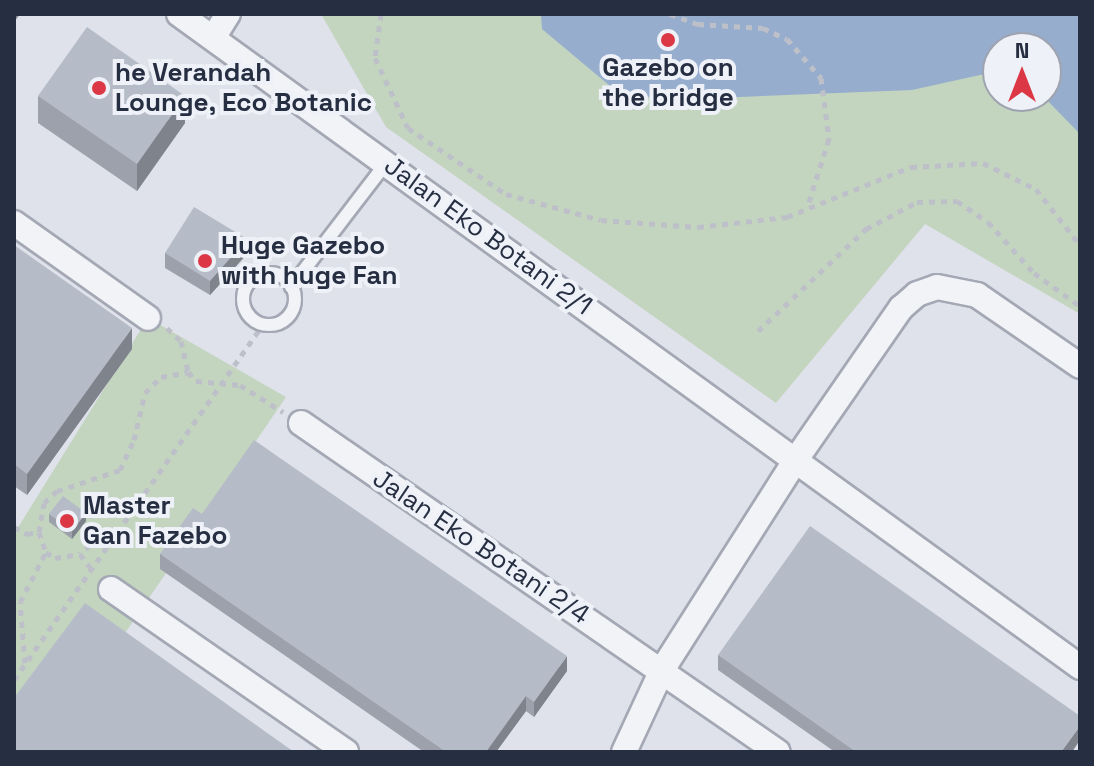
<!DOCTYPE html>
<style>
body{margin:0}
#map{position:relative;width:1094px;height:766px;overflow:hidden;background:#dfe2ea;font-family:"Space Grotesk",sans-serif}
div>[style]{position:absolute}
.green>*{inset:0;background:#c3d4bf}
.water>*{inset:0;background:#96adcd}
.path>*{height:5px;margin-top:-2.5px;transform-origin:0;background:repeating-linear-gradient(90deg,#bdc0c8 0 6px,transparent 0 12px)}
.roads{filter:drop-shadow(2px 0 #a4a8b4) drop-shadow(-2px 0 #a4a8b4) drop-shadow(0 2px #a4a8b4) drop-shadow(0 -2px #a4a8b4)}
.lane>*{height:12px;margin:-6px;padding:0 6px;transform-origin:6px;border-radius:6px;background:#f2f3f7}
.lane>.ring{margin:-6px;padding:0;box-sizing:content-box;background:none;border:12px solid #f2f3f7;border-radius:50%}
.street>*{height:24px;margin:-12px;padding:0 12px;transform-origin:12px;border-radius:12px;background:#f2f3f7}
.wall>*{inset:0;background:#9ca1ab}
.shaded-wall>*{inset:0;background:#7f838b}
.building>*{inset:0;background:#b5bbc7}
.dots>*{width:22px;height:22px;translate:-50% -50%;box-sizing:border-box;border:4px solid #eef1f7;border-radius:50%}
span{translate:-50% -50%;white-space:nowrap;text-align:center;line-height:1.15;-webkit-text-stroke:8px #eef1f7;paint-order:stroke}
.poi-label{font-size:26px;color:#262e42;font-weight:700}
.left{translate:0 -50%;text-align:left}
.street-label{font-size:26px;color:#262e42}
.frame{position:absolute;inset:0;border:16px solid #262e42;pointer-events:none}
.north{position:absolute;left:982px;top:32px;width:80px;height:80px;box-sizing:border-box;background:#eef1f7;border:2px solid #9ea3af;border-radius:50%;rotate:0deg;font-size:22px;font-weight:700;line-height:32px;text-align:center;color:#262e42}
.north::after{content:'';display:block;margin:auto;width:28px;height:36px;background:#dc3745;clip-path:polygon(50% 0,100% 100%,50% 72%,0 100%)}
</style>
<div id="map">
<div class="green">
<i style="clip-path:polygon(evenodd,321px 14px,1080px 14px,1080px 314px,925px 224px,776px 403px,386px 127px,321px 14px,998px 48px,1046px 48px,1046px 96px,998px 96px,998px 48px)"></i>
<i style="clip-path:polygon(148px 318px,286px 397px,44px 752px,14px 752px,14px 534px)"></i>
</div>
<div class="water">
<i style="clip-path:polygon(541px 14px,1080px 14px,1080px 134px,1043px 96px,1046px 48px,998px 48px,998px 71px,912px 90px,666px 100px,616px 91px,542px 29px)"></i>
</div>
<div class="path">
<i style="left:381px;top:14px;width:44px;rotate:97.8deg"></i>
<i style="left:375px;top:58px;width:77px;rotate:64.8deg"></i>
<i style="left:408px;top:128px;width:118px;rotate:34deg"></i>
<i style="left:506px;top:194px;width:98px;rotate:15.3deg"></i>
<i style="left:601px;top:220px;width:97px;rotate:4.1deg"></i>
<i style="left:698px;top:227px;width:90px;rotate:-6.4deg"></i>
<i style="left:787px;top:217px;width:134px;rotate:-22deg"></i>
<i style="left:911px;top:167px;width:72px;rotate:-3.2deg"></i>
<i style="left:983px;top:163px;width:59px;rotate:26.1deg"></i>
<i style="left:1036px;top:189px;width:71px;rotate:51.8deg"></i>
<i style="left:670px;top:14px;width:30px;rotate:20deg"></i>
<i style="left:698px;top:24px;width:65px;rotate:3.5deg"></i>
<i style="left:763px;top:28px;width:26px;rotate:25deg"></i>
<i style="left:787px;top:39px;width:52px;rotate:48.9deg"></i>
<i style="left:821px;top:78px;width:62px;rotate:82.5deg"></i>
<i style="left:829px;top:139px;width:72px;rotate:107.7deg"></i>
<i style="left:167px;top:328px;width:19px;rotate:43deg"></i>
<i style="left:181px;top:341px;width:32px;rotate:77deg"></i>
<i style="left:188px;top:372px;width:12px;rotate:48deg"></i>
<i style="left:196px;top:381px;width:44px;rotate:5.2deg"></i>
<i style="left:240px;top:385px;width:51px;rotate:32.1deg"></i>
<i style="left:758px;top:331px;width:149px;rotate:-43.4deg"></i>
<i style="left:866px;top:229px;width:58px;rotate:-27.9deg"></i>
<i style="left:917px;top:202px;width:40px;rotate:-1.4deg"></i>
<i style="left:957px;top:201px;width:37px;rotate:34deg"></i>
<i style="left:988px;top:222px;width:69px;rotate:48deg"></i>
<i style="left:1034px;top:273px;width:57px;rotate:35.7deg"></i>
<i style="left:80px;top:510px;width:11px;rotate:10deg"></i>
<i style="left:91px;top:512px;width:12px;rotate:70deg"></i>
<i style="left:95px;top:523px;width:23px;rotate:103deg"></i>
<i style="left:90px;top:545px;width:13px;rotate:138deg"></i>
<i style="left:14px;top:527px;width:15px;rotate:28deg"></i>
<i style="left:27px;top:534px;width:12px;rotate:-9deg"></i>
<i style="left:39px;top:532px;width:21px;rotate:71deg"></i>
<i style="left:46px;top:552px;width:11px;rotate:34deg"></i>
<i style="left:55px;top:558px;width:25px;rotate:-9deg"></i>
<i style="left:80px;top:554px;width:20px;rotate:53deg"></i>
<i style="left:39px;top:532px;width:29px;rotate:-80deg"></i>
<i style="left:44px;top:503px;width:18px;rotate:-43deg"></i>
<i style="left:57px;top:491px;width:66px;rotate:-18.4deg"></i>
<i style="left:120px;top:470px;width:33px;rotate:-65deg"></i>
<i style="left:134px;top:440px;width:48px;rotate:-76.8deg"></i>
<i style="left:145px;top:393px;width:23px;rotate:-45deg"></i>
<i style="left:161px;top:377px;width:27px;rotate:-10deg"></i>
<i style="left:25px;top:663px;width:61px;rotate:-94.7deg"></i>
<i style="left:20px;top:602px;width:56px;rotate:-62.5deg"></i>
<i style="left:14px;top:680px;width:434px;rotate:-55deg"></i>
</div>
<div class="roads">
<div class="lane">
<i class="ring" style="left:243px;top:273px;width:40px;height:40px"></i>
<i style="left:291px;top:287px;width:156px;rotate:-52.5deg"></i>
</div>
<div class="street">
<i style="left:179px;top:14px;width:1113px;rotate:35.93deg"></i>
<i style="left:213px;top:38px;width:28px;rotate:-58deg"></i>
<i style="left:14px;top:223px;width:164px;rotate:35.3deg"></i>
<i style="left:301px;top:423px;width:579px;rotate:34.6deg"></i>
<i style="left:111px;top:589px;width:286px;rotate:34.7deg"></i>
<i style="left:624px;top:752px;width:90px;rotate:-65.1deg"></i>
<i style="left:662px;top:670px;width:251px;rotate:-57.5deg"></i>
<i style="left:797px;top:458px;width:183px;rotate:-55.3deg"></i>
<i style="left:901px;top:308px;width:21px;rotate:-41deg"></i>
<i style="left:917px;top:294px;width:21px;rotate:-19deg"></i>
<i style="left:937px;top:287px;width:41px;rotate:11.3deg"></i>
<i style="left:977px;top:295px;width:125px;rotate:34.6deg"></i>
</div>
</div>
<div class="wall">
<i style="clip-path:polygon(38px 96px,185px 123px,137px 191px,38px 123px)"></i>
<i style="clip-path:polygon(14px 245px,132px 349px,27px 495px,14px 486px)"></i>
<i style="clip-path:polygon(165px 253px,247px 254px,210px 295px,165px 268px)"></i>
<i style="clip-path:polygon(49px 514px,86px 521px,72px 539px,49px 522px)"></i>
<i style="clip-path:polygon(202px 514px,567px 671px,534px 717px,526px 711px,496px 752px,424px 752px,160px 569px,160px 554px)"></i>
<i style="clip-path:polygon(718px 655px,1072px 752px,835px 752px,718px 670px)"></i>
</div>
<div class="shaded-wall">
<i style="clip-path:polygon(14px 14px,20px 14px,14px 22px)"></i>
<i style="clip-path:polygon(185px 96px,185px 123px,137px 191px,137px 164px)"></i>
<i style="clip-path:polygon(247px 239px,247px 254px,210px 295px,210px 281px)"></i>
<i style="clip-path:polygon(132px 328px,132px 349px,27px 495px,27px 474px)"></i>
<i style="clip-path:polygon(86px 513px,86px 521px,72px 539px,72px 531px)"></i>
<i style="clip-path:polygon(567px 656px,567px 671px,534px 717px,534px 702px)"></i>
<i style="clip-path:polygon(526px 696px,526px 711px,496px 752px,486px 752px)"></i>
<i style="clip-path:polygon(1080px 726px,1080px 740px,1072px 752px,1061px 752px)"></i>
</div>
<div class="building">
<i style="clip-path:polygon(87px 27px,185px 96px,137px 164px,38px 96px)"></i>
<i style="clip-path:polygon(194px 207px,247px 239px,210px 281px,165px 253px)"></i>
<i style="clip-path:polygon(14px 245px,132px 328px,27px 474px,14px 464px)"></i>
<i style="clip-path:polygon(254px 440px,567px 656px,534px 702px,526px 696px,486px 752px,446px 752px,160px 554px,193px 508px,202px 514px)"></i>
<i style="clip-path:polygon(63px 496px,86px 513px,72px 531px,49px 514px)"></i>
<i style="clip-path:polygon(810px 526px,1080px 716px,1080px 726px,1061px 752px,856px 752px,718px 655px)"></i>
<i style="clip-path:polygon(85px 603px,294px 752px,17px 752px,14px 750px,14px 698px)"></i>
</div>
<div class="dots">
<i style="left:668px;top:40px;background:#dc3745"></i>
<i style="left:99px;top:88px;background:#dc3745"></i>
<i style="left:205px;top:261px;background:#dc3745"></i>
<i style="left:67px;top:521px;background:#dc3745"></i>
</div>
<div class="poi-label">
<span style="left:668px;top:83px">Gazebo on<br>the bridge</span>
<span class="left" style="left:115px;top:88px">he Verandah<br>Lounge, Eco Botanic</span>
<span class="left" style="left:221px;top:261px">Huge Gazebo<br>with huge Fan</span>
<span class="left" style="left:83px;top:521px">Master<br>Gan Fazebo</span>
</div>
<div class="street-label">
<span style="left:488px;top:236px;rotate:36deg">Jalan Eko Botani 2/1</span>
<span style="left:481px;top:547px;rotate:34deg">Jalan Eko Botani 2/4</span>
</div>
<div class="frame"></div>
<div class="north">N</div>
</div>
